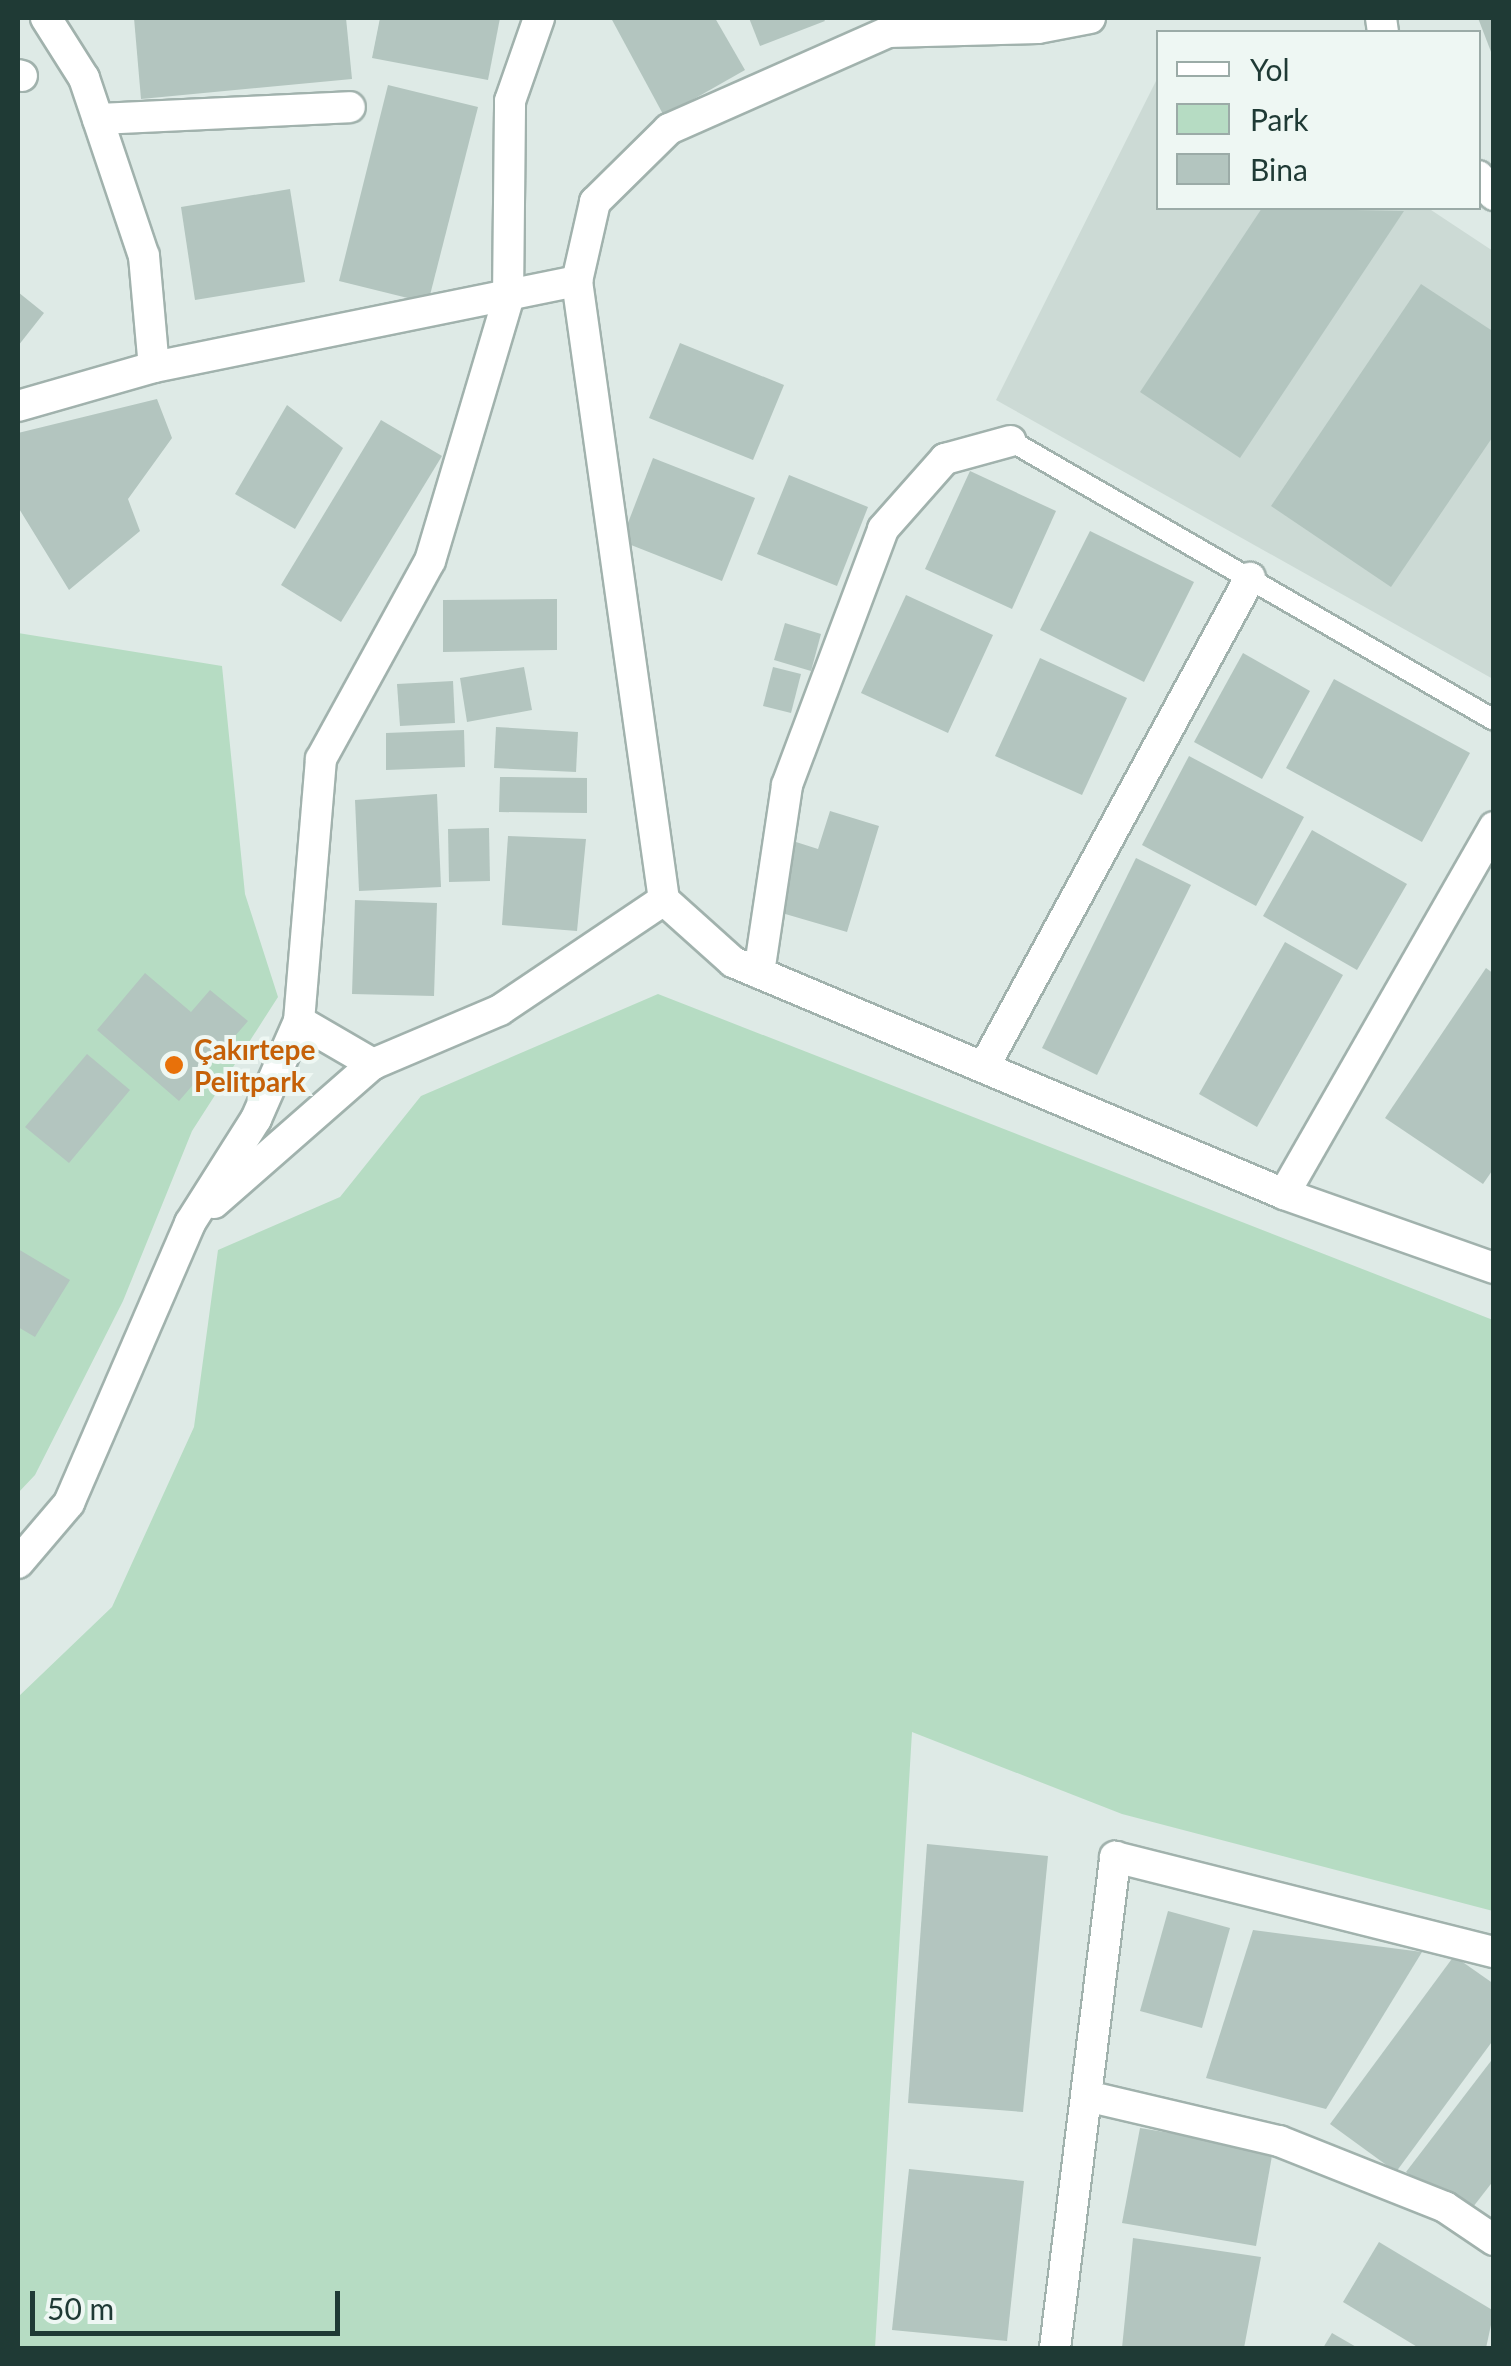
<!DOCTYPE html>
<meta charset="utf-8">
<style>
body{margin:0}
#map{position:relative;width:1511px;height:2366px;overflow:hidden;background:#deeae6;font-family:Lato,sans-serif}
div>[style]{position:absolute}
.built>*{inset:0;background:#ccdad5}
.green>*{inset:0;background:#b6dcc3}
.building>*{inset:0;background:#b3c5bf}
.roads{filter:drop-shadow(2px 0 #a1b2ad) drop-shadow(-2px 0 #a1b2ad) drop-shadow(0 2px #a1b2ad) drop-shadow(0 -2px #a1b2ad)}
.lane>*{height:20px;margin:-10px;padding:0 10px;transform-origin:10px;border-radius:10px;background:#fff}
.street>*{height:30px;margin:-15px;padding:0 15px;transform-origin:15px;border-radius:15px;background:#fff}
.dots>*{width:28px;height:28px;translate:-50% -50%;box-sizing:border-box;border:5px solid #eef7f3;border-radius:50%}
span{translate:-50% -50%;white-space:nowrap;text-align:center;line-height:1.15;-webkit-text-stroke:8px #eef7f3;paint-order:stroke}
.food-label{font-size:28px;color:#c56008;font-weight:700}
.left{translate:0 -50%;text-align:left}
.frame{position:absolute;inset:0;border:20px solid #1f3a35;pointer-events:none}
.legend{position:absolute;left:1156px;top:30px;width:325px;height:180px;box-sizing:border-box;background:#eef7f3;border:2px solid #9baba7;margin:0;padding:12px 18px;list-style:none;font-size:30px;color:#1f3a35}
.legend li{display:flex;align-items:center;gap:20px;height:50px}
.legend b{width:50px;border:2px solid #9baba7}
.scale{position:absolute;left:30px;top:2291px;width:310px;height:45px;box-sizing:border-box;border:5px solid #1f3a35;border-top:0;padding-left:12px;font-size:30px;line-height:35px;white-space:nowrap;color:#1f3a35;-webkit-text-stroke:8px #eef7f3;paint-order:stroke}
</style>
<div id="map">
<div class="built">
<i style="clip-path:polygon(1158px 77px,1158px 208px,1428px 208px,1493px 251px,1493px 679px,996px 400px)"></i>
</div>
<div class="green">
<i style="clip-path:polygon(18px 633px,222px 666px,245px 894px,278px 997px,192px 1131px,123px 1301px,35px 1475px,18px 1493px)"></i>
<i style="clip-path:polygon(658px 994px,1493px 1320px,1493px 1911px,1122px 1814px,912px 1732px,875px 2348px,18px 2348px,18px 1697px,112px 1607px,194px 1427px,218px 1250px,340px 1197px,421px 1096px)"></i>
</div>
<div class="building">
<i style="clip-path:polygon(134px 18px,346px 18px,352px 79px,141px 99px)"></i>
<i style="clip-path:polygon(380px 18px,500px 18px,488px 80px,372px 58px)"></i>
<i style="clip-path:polygon(611px 18px,715px 18px,745px 70px,664px 116px)"></i>
<i style="clip-path:polygon(749px 18px,823px 18px,825px 21px,760px 46px)"></i>
<i style="clip-path:polygon(1478px 18px,1494px 18px,1494px 57px,1493px 57px)"></i>
<i style="clip-path:polygon(388px 85px,478px 107px,428px 303px,339px 281px)"></i>
<i style="clip-path:polygon(290px 189px,305px 282px,195px 300px,181px 207px)"></i>
<i style="clip-path:polygon(1262px 208px,1404px 211px,1240px 458px,1140px 392px)"></i>
<i style="clip-path:polygon(1421px 284px,1494px 332px,1494px 435px,1391px 587px,1271px 506px)"></i>
<i style="clip-path:polygon(18px 292px,44px 313px,18px 346px)"></i>
<i style="clip-path:polygon(680px 343px,784px 385px,753px 460px,649px 418px)"></i>
<i style="clip-path:polygon(157px 399px,172px 438px,128px 499px,140px 531px,69px 590px,18px 507px,18px 433px)"></i>
<i style="clip-path:polygon(287px 405px,343px 448px,295px 529px,235px 494px)"></i>
<i style="clip-path:polygon(381px 420px,442px 456px,341px 622px,281px 585px)"></i>
<i style="clip-path:polygon(653px 458px,755px 498px,722px 581px,621px 541px)"></i>
<i style="clip-path:polygon(970px 471px,1056px 511px,1012px 609px,925px 569px)"></i>
<i style="clip-path:polygon(789px 475px,868px 507px,837px 586px,757px 554px)"></i>
<i style="clip-path:polygon(1090px 531px,1194px 582px,1144px 682px,1040px 630px)"></i>
<i style="clip-path:polygon(906px 595px,993px 635px,948px 733px,861px 693px)"></i>
<i style="clip-path:polygon(557px 599px,557px 650px,443px 652px,443px 600px)"></i>
<i style="clip-path:polygon(785px 623px,821px 634px,811px 671px,774px 660px)"></i>
<i style="clip-path:polygon(1243px 653px,1310px 691px,1262px 779px,1194px 742px)"></i>
<i style="clip-path:polygon(1040px 658px,1127px 698px,1082px 795px,995px 756px)"></i>
<i style="clip-path:polygon(524px 667px,532px 710px,467px 722px,460px 678px)"></i>
<i style="clip-path:polygon(773px 667px,801px 674px,791px 713px,763px 706px)"></i>
<i style="clip-path:polygon(1334px 679px,1470px 753px,1422px 842px,1286px 768px)"></i>
<i style="clip-path:polygon(453px 681px,455px 723px,400px 726px,397px 684px)"></i>
<i style="clip-path:polygon(496px 727px,578px 732px,576px 772px,494px 768px)"></i>
<i style="clip-path:polygon(464px 730px,465px 767px,386px 770px,386px 733px)"></i>
<i style="clip-path:polygon(1189px 756px,1304px 817px,1256px 906px,1142px 845px)"></i>
<i style="clip-path:polygon(500px 777px,587px 778px,587px 813px,499px 812px)"></i>
<i style="clip-path:polygon(437px 794px,441px 887px,359px 891px,355px 800px)"></i>
<i style="clip-path:polygon(830px 811px,879px 826px,847px 932px,775px 911px,796px 842px,818px 849px)"></i>
<i style="clip-path:polygon(489px 828px,490px 881px,449px 882px,448px 829px)"></i>
<i style="clip-path:polygon(1312px 830px,1407px 884px,1357px 970px,1263px 916px)"></i>
<i style="clip-path:polygon(508px 836px,586px 839px,577px 931px,502px 925px)"></i>
<i style="clip-path:polygon(1136px 858px,1191px 885px,1097px 1075px,1042px 1048px)"></i>
<i style="clip-path:polygon(355px 900px,437px 903px,434px 996px,352px 994px)"></i>
<i style="clip-path:polygon(1285px 942px,1343px 975px,1257px 1127px,1199px 1094px)"></i>
<i style="clip-path:polygon(1486px 968px,1494px 974px,1494px 1168px,1483px 1184px,1385px 1118px)"></i>
<i style="clip-path:polygon(145px 973px,191px 1012px,210px 990px,248px 1021px,179px 1101px,97px 1030px)"></i>
<i style="clip-path:polygon(87px 1054px,130px 1090px,69px 1163px,25px 1127px)"></i>
<i style="clip-path:polygon(18px 1249px,70px 1280px,35px 1337px,18px 1327px)"></i>
<i style="clip-path:polygon(927px 1844px,1048px 1856px,1023px 2112px,908px 2103px)"></i>
<i style="clip-path:polygon(1168px 1911px,1230px 1928px,1202px 2028px,1140px 2011px)"></i>
<i style="clip-path:polygon(1253px 1930px,1422px 1952px,1326px 2109px,1206px 2078px)"></i>
<i style="clip-path:polygon(1454px 1956px,1494px 1984px,1494px 2039px,1396px 2172px,1330px 2124px)"></i>
<i style="clip-path:polygon(1494px 2057px,1494px 2180px,1466px 2216px,1406px 2172px)"></i>
<i style="clip-path:polygon(1140px 2128px,1273px 2150px,1256px 2246px,1122px 2223px)"></i>
<i style="clip-path:polygon(909px 2169px,1024px 2181px,1007px 2341px,892px 2330px)"></i>
<i style="clip-path:polygon(1133px 2238px,1261px 2257px,1244px 2348px,1122px 2348px)"></i>
<i style="clip-path:polygon(1379px 2242px,1494px 2311px,1486px 2348px,1419px 2348px,1343px 2302px)"></i>
<i style="clip-path:polygon(1332px 2333px,1358px 2348px,1323px 2348px)"></i>
</div>
<div class="roads">
<div class="lane">
<i style="left:1011px;top:441px;width:558px;rotate:30.01deg"></i>
</div>
<div class="street">
<i style="left:46px;top:18px;width:71px;rotate:57.7deg"></i>
<i style="left:84px;top:78px;width:188px;rotate:71.4deg"></i>
<i style="left:144px;top:256px;width:111px;rotate:84.9deg"></i>
<i style="left:1090px;top:18px;width:53px;rotate:169.1deg"></i>
<i style="left:1038px;top:28px;width:150px;rotate:178.5deg"></i>
<i style="left:888px;top:32px;width:240px;rotate:156.1deg"></i>
<i style="left:669px;top:129px;width:104px;rotate:135.4deg"></i>
<i style="left:595px;top:202px;width:81px;rotate:102.8deg"></i>
<i style="left:577px;top:281px;width:625px;rotate:82deg"></i>
<i style="left:664px;top:900px;width:93px;rotate:41.9deg"></i>
<i style="left:733px;top:962px;width:598px;rotate:22.83deg"></i>
<i style="left:1284px;top:1194px;width:223px;rotate:19.4deg"></i>
<i style="left:1381px;top:18px;width:14px;rotate:82deg"></i>
<i style="left:18px;top:75px;width:4px;rotate:14deg"></i>
<i style="left:98px;top:119px;width:252px;rotate:-2.7deg"></i>
<i style="left:1478px;top:176px;width:25px;rotate:50deg"></i>
<i style="left:18px;top:406px;width:141px;rotate:-16deg"></i>
<i style="left:154px;top:367px;width:432px;rotate:-11.5deg"></i>
<i style="left:759px;top:973px;width:190px;rotate:-81.5deg"></i>
<i style="left:787px;top:785px;width:273px;rotate:-69.4deg"></i>
<i style="left:883px;top:529px;width:94px;rotate:-48.5deg"></i>
<i style="left:945px;top:459px;width:68px;rotate:-15.3deg"></i>
<i style="left:299px;top:1021px;width:86px;rotate:30.2deg"></i>
<i style="left:984px;top:1067px;width:557px;rotate:-61.46deg"></i>
<i style="left:1284px;top:1194px;width:423px;rotate:-60.2deg"></i>
<i style="left:214px;top:1203px;width:211px;rotate:-41.2deg"></i>
<i style="left:373px;top:1064px;width:138px;rotate:-23deg"></i>
<i style="left:500px;top:1010px;width:197px;rotate:-33.9deg"></i>
<i style="left:18px;top:1563px;width:79px;rotate:-49.6deg"></i>
<i style="left:69px;top:1503px;width:305px;rotate:-66.6deg"></i>
<i style="left:190px;top:1223px;width:123px;rotate:-57.6deg"></i>
<i style="left:256px;top:1119px;width:107px;rotate:-66.3deg"></i>
<i style="left:299px;top:1021px;width:263px;rotate:-85.2deg"></i>
<i style="left:321px;top:759px;width:226px;rotate:-61.2deg"></i>
<i style="left:430px;top:561px;width:273px;rotate:-73.4deg"></i>
<i style="left:508px;top:299px;width:198px;rotate:-89.4deg"></i>
<i style="left:510px;top:101px;width:88px;rotate:-70.7deg"></i>
<i style="left:1091px;top:2097px;width:193px;rotate:13.2deg"></i>
<i style="left:1279px;top:2141px;width:179px;rotate:21.7deg"></i>
<i style="left:1445px;top:2207px;width:59px;rotate:34deg"></i>
<i style="left:1055px;top:2348px;width:495px;rotate:-83deg"></i>
<i style="left:1115px;top:1857px;width:391px;rotate:14.1deg"></i>
</div>
</div>
<div class="dots">
<i style="left:174px;top:1065px;background:#e8710a"></i>
</div>
<div class="food-label">
<span class="left" style="left:194px;top:1065px">Çakırtepe<br>Pelitpark</span>
</div>
<div class="frame"></div>
<ul class="legend">
<li><b style="height:12px;background:#fff"></b>Yol</li>
<li><b style="height:28px;background:#b6dcc3"></b>Park</li>
<li><b style="height:28px;background:#b3c5bf"></b>Bina</li>
</ul>
<div class="scale">50 m</div>
</div>
